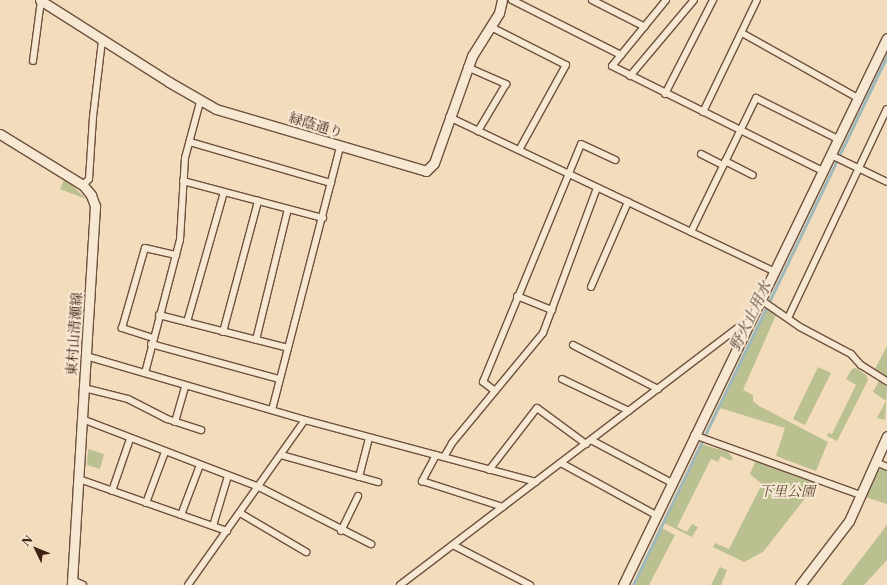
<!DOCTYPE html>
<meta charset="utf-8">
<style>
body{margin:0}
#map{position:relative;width:887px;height:585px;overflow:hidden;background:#f2dcbb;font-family:"Libre Caslon Text","Noto Serif JP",serif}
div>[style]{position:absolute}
.green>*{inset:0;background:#bbc090}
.stream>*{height:2.5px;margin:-1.25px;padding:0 1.25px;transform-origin:1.25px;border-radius:1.25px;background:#9fb9ba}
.roads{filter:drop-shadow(1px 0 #6e503e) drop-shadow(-1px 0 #6e503e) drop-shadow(0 1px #6e503e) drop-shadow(0 -1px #6e503e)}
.street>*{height:6px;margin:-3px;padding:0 3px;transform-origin:3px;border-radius:3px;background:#f7e8d3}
.secondary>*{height:9px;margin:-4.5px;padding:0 4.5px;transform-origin:4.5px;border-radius:4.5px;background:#f7e8d3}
span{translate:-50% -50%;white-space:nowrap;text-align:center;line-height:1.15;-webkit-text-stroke:4px #f7e8d3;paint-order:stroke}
.street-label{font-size:14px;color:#422115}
.park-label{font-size:14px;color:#604934;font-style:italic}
.water-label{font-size:15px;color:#59473e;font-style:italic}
.north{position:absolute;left:16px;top:529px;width:40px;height:40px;-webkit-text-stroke:3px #f7e8d3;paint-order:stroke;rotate:313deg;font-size:11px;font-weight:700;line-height:16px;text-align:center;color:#422115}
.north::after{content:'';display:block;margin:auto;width:14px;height:18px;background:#422115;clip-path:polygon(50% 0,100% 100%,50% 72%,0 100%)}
</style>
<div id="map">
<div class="green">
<i style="clip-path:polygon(64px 180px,73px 186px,86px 199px,60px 189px)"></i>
<i style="clip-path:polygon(767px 309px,776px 315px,743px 390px,753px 395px,753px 401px,759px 406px,828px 442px,816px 471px,776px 456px,785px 428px,720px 408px)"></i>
<i style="clip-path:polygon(887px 346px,887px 376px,875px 369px)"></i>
<i style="clip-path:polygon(818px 367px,831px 373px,805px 425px,793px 419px)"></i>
<i style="clip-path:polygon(856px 368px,866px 375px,868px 380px,837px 441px,827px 436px,828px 433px,832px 434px,856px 385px,846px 379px,852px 369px)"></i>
<i style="clip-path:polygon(879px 381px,887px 387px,885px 420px,877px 418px,886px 401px,873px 392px)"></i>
<i style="clip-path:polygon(701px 444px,728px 452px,733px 458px,731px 461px,721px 456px,718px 462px,711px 459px,677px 527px,687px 532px,692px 524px,698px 527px,692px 537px,664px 523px)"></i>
<i style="clip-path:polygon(88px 449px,104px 454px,100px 469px,87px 465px)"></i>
<i style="clip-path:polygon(756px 460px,817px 483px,763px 552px,744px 562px,713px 547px,715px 543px,729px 549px,762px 484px,750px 474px)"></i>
<i style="clip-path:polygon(881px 469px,887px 471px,887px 504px,865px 497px,877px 472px)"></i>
<i style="clip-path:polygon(887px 525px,887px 560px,864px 585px,841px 585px)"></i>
<i style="clip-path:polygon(662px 528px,675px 535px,649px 585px,635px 585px)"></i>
<i style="clip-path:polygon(720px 567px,727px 570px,721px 585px,711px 585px)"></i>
</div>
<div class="stream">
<i style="left:633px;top:585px;width:587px;rotate:-64.35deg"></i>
</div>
<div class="roads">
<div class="street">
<i style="left:512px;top:0;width:122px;rotate:26.8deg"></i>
<i style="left:621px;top:55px;width:14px;rotate:129deg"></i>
<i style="left:612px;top:66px;width:236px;rotate:26.5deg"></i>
<i style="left:592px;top:0;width:59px;rotate:27deg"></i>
<i style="left:491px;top:27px;width:84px;rotate:26.9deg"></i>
<i style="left:566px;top:65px;width:97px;rotate:118.9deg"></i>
<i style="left:742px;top:33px;width:133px;rotate:29.3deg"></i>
<i style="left:621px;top:55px;width:71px;rotate:-50.7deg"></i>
<i style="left:33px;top:61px;width:62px;rotate:-82.5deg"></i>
<i style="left:467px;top:67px;width:43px;rotate:23.6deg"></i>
<i style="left:506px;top:84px;width:55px;rotate:120.8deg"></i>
<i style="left:630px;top:76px;width:99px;rotate:-49.9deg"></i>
<i style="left:665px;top:94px;width:106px;rotate:-62.9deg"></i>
<i style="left:703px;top:112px;width:124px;rotate:-64.3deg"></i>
<i style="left:449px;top:117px;width:361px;rotate:25.4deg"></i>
<i style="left:190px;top:142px;width:147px;rotate:16.2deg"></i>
<i style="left:701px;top:154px;width:25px;rotate:27deg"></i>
<i style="left:831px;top:155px;width:62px;rotate:25.7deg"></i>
<i style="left:725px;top:161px;width:31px;rotate:27deg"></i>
<i style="left:183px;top:181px;width:145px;rotate:14.8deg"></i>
<i style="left:83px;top:185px;width:8px;rotate:-45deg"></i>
<i style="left:89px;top:179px;width:62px;rotate:-86.3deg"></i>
<i style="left:93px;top:117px;width:78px;rotate:-83.3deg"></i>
<i style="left:691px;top:232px;width:149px;rotate:-64.1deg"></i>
<i style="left:756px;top:98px;width:92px;rotate:26.6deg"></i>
<i style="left:591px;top:287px;width:93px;rotate:-66.5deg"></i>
<i style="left:517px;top:296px;width:38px;rotate:22deg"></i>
<i style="left:761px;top:300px;width:47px;rotate:34.7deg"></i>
<i style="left:800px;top:327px;width:58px;rotate:27.9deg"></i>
<i style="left:851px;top:354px;width:15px;rotate:48deg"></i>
<i style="left:861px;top:365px;width:31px;rotate:32deg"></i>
<i style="left:159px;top:315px;width:133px;rotate:14.3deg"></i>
<i style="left:788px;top:318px;width:231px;rotate:-64.7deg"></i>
<i style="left:187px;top:322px;width:135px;rotate:-74.1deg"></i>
<i style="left:223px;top:332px;width:136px;rotate:-75deg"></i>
<i style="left:153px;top:338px;width:33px;rotate:-162deg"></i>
<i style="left:122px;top:328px;width:83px;rotate:-74deg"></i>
<i style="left:145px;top:248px;width:32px;rotate:13deg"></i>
<i style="left:256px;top:340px;width:135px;rotate:-76.3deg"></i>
<i style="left:151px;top:344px;width:133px;rotate:15.3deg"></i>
<i style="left:573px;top:345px;width:96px;rotate:27.4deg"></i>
<i style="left:86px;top:356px;width:228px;rotate:16.3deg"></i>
<i style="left:305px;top:420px;width:239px;rotate:15deg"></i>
<i style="left:145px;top:373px;width:138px;rotate:-75.3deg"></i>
<i style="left:180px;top:240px;width:82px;rotate:-86.5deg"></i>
<i style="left:185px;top:158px;width:58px;rotate:-75deg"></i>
<i style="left:562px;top:379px;width:74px;rotate:25.5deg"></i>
<i style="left:84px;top:388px;width:45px;rotate:14deg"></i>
<i style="left:128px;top:399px;width:44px;rotate:27.1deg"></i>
<i style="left:167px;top:419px;width:36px;rotate:18deg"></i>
<i style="left:495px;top:391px;width:15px;rotate:-143deg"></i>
<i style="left:483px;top:382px;width:257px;rotate:-67.6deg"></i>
<i style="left:581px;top:144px;width:38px;rotate:25deg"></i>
<i style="left:272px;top:410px;width:272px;rotate:-75.5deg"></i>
<i style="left:82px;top:419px;width:190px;rotate:21deg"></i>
<i style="left:259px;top:487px;width:126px;rotate:27deg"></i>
<i style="left:175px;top:422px;width:37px;rotate:-74deg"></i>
<i style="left:694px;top:435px;width:177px;rotate:19.8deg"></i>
<i style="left:591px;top:440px;width:92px;rotate:28deg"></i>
<i style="left:281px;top:455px;width:101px;rotate:15.6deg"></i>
<i style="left:436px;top:455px;width:30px;rotate:118deg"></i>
<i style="left:422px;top:481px;width:85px;rotate:17.8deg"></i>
<i style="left:444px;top:457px;width:16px;rotate:-60deg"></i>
<i style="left:452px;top:443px;width:143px;rotate:-50.4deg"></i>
<i style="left:543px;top:333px;width:155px;rotate:-69.6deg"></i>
<i style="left:876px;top:462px;width:12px;rotate:24deg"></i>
<i style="left:561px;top:463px;width:108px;rotate:28.7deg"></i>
<i style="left:489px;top:470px;width:78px;rotate:-52.3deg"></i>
<i style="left:537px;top:408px;width:61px;rotate:36.3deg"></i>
<i style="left:359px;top:477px;width:40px;rotate:-75.6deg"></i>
<i style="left:79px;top:479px;width:157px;rotate:19.4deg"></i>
<i style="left:112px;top:491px;width:55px;rotate:-70.9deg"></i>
<i style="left:146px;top:503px;width:54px;rotate:-69.6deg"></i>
<i style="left:240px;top:513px;width:77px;rotate:30.6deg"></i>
<i style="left:181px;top:515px;width:53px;rotate:-69.2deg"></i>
<i style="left:213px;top:526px;width:52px;rotate:-73.3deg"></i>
<i style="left:341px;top:531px;width:39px;rotate:-64deg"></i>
<i style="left:453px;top:545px;width:87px;rotate:27.5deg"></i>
<i style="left:72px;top:580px;width:12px;rotate:24deg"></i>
<i style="left:188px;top:585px;width:202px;rotate:-54.7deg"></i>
<i style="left:400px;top:585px;width:426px;rotate:-37.3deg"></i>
<i style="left:739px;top:327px;width:13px;rotate:-27deg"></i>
</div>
<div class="secondary">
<i style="left:40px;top:0;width:153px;rotate:32.4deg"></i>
<i style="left:169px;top:82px;width:54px;rotate:29.9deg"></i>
<i style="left:216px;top:109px;width:219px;rotate:16.4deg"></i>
<i style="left:426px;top:171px;width:11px;rotate:-45deg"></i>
<i style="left:434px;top:163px;width:114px;rotate:-70.4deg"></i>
<i style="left:472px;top:56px;width:51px;rotate:-57.9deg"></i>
<i style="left:499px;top:13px;width:13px;rotate:-77deg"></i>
<i style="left:0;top:134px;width:97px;rotate:31.6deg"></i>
<i style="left:83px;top:185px;width:13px;rotate:51deg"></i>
<i style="left:91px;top:195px;width:12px;rotate:70deg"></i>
<i style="left:95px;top:206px;width:380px;rotate:93.5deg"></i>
<i style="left:623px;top:585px;width:607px;rotate:-64.24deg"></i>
<i style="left:800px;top:585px;width:81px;rotate:-52.6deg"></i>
<i style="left:849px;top:521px;width:93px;rotate:-65.9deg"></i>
</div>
</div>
<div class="street-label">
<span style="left:316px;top:125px;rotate:17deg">緑蔭通り</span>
<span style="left:74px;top:334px;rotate:-86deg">東村山清瀬線</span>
</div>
<div class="park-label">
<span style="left:787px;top:491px">下里公園</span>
</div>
<div class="water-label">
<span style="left:750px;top:316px;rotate:-64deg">野火止用水</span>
</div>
<div class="north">N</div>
</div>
